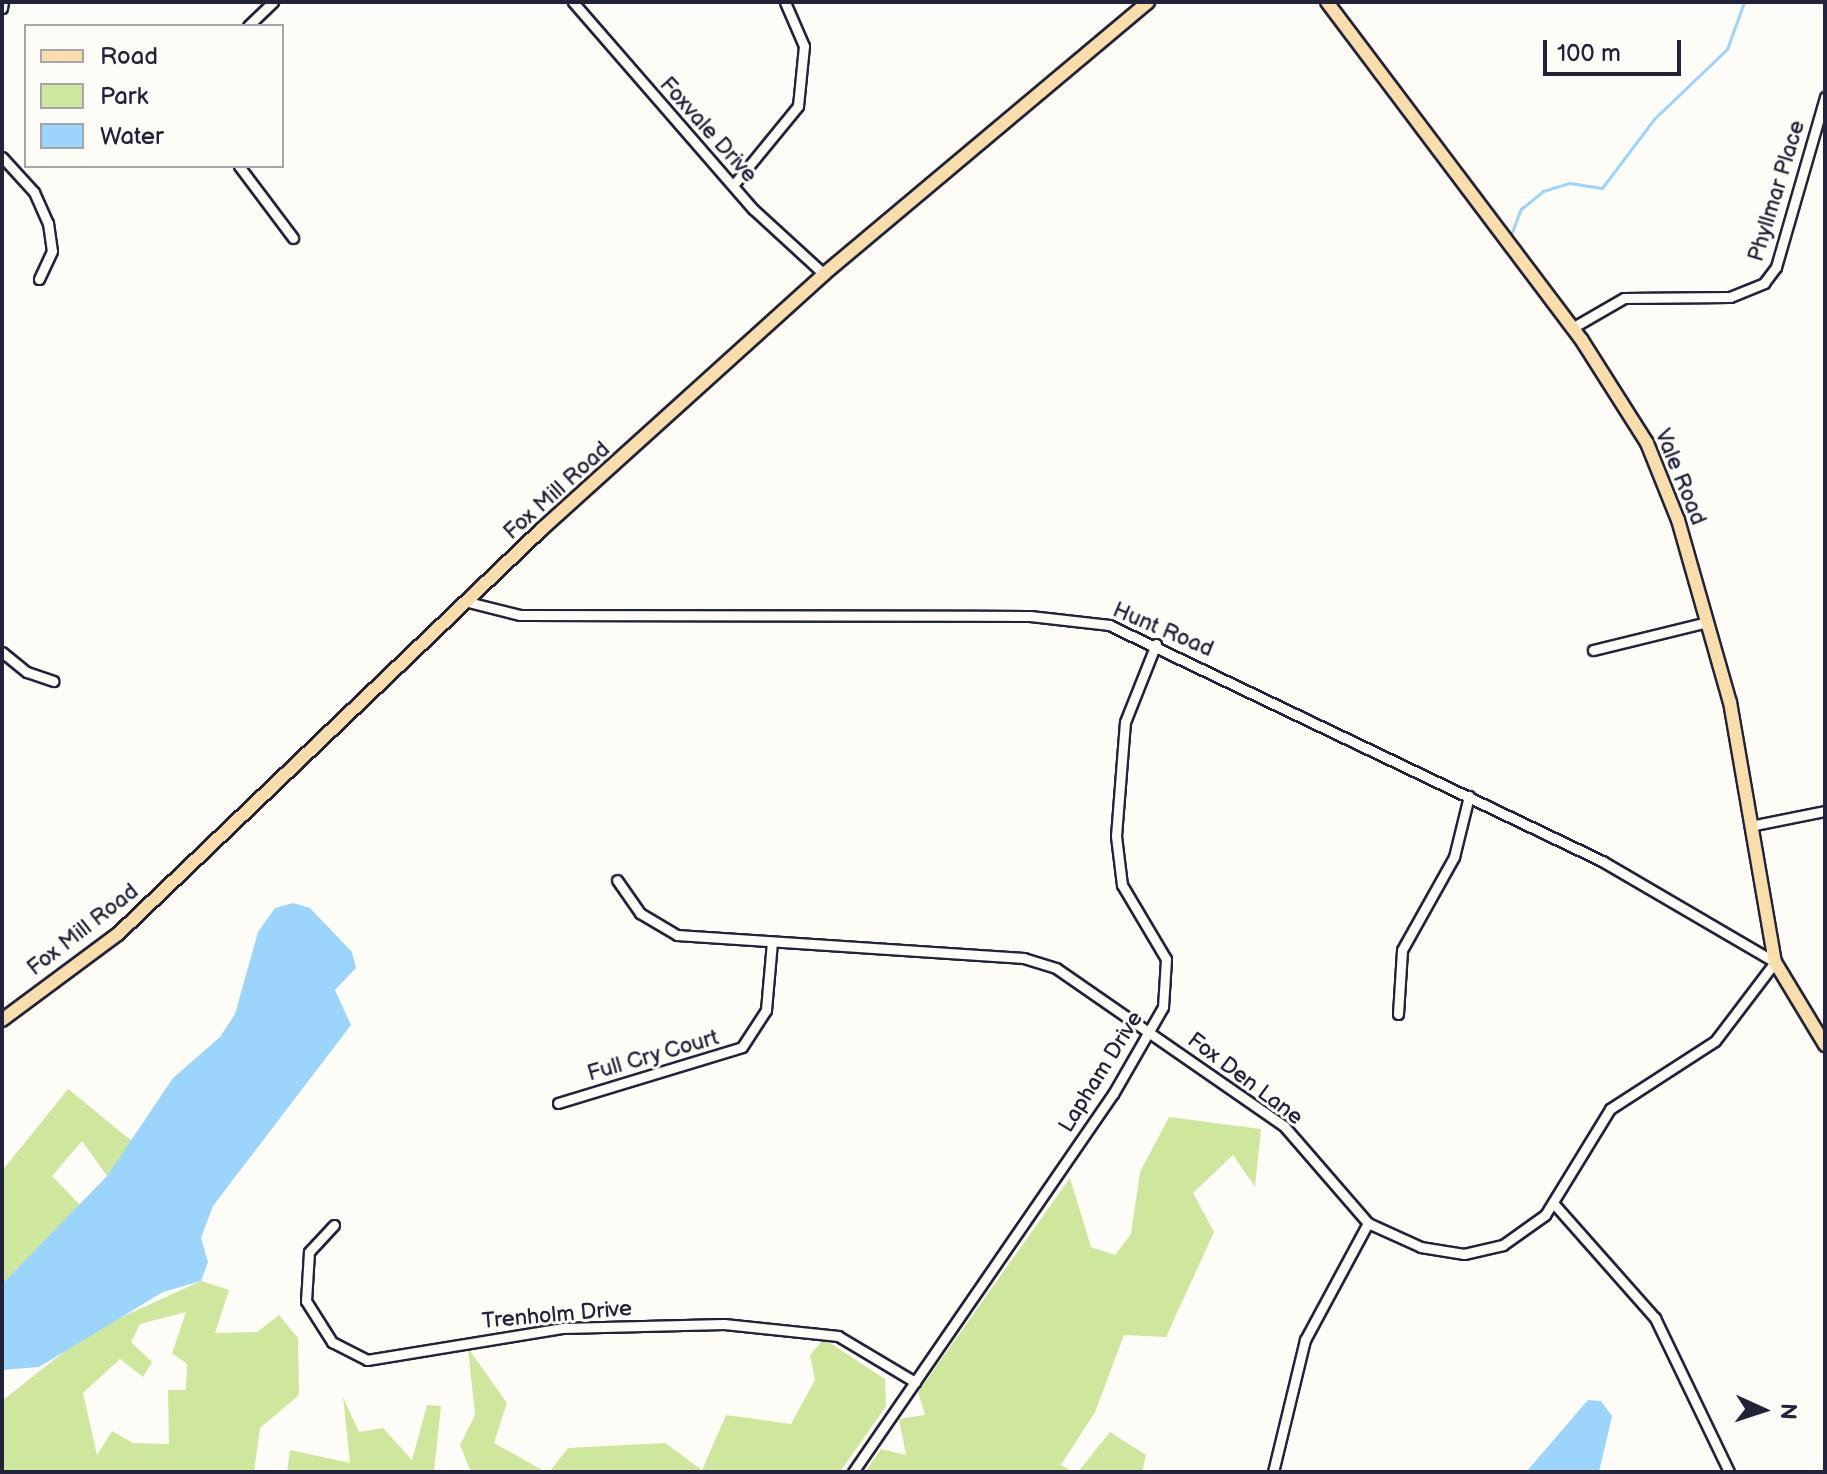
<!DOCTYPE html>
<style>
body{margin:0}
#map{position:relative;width:1827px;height:1474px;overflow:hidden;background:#fdfcf7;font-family:"Balsamiq Sans",sans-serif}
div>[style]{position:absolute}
.green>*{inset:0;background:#cfe79d}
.water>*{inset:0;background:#9cd5fc}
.stream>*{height:3px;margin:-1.5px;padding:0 1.5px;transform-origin:1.5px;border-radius:1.5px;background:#9cd5fc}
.roads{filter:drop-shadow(2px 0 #22223b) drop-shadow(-2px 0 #22223b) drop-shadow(0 2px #22223b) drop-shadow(0 -2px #22223b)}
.minor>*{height:9px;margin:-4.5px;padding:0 4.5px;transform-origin:4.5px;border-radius:4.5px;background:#fdfcf7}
.major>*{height:12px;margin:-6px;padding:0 6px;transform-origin:6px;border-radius:6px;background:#f9deab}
span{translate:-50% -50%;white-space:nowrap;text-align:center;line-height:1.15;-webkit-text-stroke:6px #fdfcf7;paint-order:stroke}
.street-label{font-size:22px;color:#22223b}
.frame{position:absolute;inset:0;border:4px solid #22223b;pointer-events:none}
.legend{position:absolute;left:24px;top:24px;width:260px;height:144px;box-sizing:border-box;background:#fdfcf7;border:2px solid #a5a5ac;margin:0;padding:10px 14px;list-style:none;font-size:24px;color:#22223b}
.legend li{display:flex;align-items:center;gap:16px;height:40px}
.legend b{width:40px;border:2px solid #a5a5ac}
.north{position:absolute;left:1723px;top:1370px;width:80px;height:80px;-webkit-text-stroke:6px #fdfcf7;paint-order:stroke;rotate:93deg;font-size:22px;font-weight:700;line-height:32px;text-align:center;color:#22223b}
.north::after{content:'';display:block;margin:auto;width:28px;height:36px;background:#22223b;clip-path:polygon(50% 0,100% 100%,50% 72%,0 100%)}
.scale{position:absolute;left:1543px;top:40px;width:138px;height:36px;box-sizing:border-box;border:4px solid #22223b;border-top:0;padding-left:10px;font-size:24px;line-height:28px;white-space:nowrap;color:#22223b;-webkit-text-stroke:6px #fdfcf7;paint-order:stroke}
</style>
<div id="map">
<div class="green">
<i style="clip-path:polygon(68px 1089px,133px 1142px,107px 1176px,82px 1141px,52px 1176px,80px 1205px,2px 1284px,2px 1171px)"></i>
<i style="clip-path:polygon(1169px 1117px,1261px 1129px,1255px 1187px,1233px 1155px,1193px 1193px,1214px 1232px,1166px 1337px,1124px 1335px,1095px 1412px,1061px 1465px,1073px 1472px,865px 1472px,881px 1449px,906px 1455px,899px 1419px,925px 1415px,918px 1392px,1070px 1178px,1091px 1247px,1115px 1255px,1131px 1234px,1140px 1172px)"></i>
<i style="clip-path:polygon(evenodd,201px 1281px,229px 1290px,215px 1333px,257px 1332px,279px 1315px,298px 1338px,299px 1395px,260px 1428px,254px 1472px,2px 1472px,2px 1401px,89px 1332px,201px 1281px,186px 1312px,172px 1353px,187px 1364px,186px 1390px,168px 1390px,169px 1444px,133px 1443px,112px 1431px,97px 1455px,83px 1393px,120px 1359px,143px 1377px,152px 1362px,131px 1342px,140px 1324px,186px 1312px)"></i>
<i style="clip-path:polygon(824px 1339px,885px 1379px,886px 1406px,840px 1472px,549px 1472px,568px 1448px,665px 1443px,702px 1470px,726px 1415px,791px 1424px,815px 1380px,810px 1355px)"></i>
<i style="clip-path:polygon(468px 1348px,507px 1403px,494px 1443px,546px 1472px,471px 1472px,460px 1445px,475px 1415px)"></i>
<i style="clip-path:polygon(343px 1397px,359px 1432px,383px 1428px,412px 1460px,427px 1405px,441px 1406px,434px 1472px,287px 1472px,290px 1450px,350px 1463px)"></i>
<i style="clip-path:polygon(1110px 1432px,1146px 1455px,1142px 1472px,1078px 1472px)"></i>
</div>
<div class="water">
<i style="clip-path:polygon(293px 903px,310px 908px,352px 952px,356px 968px,335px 990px,351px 1025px,213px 1206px,201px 1238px,208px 1262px,201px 1281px,163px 1292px,39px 1367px,2px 1370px,2px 1284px,107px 1176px,173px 1078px,220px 1037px,235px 1014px,258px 932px,275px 908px)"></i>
<i style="clip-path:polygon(1588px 1400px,1601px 1401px,1612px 1416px,1599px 1472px,1526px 1472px)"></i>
</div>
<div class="stream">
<i style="left:1512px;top:232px;width:25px;rotate:-69deg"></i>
<i style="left:1521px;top:209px;width:28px;rotate:-39deg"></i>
<i style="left:1543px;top:191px;width:28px;rotate:-17deg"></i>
<i style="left:1570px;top:183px;width:32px;rotate:9deg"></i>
<i style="left:1602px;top:188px;width:86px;rotate:-53deg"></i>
<i style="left:1654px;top:119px;width:101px;rotate:-43.8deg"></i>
<i style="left:1727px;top:49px;width:50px;rotate:-70.1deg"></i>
</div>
<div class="roads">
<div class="minor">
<i style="left:573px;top:2px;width:274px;rotate:49deg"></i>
<i style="left:753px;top:209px;width:96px;rotate:42.5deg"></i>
<i style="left:2px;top:8px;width:6px;rotate:-81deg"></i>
<i style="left:248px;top:26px;width:35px;rotate:-44deg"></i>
<i style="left:2px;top:157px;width:47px;rotate:47.6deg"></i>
<i style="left:34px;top:192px;width:34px;rotate:66deg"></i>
<i style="left:48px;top:223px;width:28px;rotate:82deg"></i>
<i style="left:52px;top:251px;width:31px;rotate:115deg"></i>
<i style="left:239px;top:166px;width:90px;rotate:53.1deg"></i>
<i style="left:735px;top:183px;width:99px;rotate:-50.7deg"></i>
<i style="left:798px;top:106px;width:60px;rotate:-84.3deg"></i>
<i style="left:804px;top:46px;width:48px;rotate:-113.4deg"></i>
<i style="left:1572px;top:328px;width:60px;rotate:-30deg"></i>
<i style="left:1624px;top:298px;width:106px;rotate:-0.5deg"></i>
<i style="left:1730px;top:297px;width:37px;rotate:-22deg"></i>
<i style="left:1764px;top:283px;width:20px;rotate:-53deg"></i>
<i style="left:1776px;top:267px;width:177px;rotate:-73.9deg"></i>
<i style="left:468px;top:602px;width:54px;rotate:14deg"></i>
<i style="left:520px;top:615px;width:510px;rotate:0.11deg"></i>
<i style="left:1030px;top:616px;width:80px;rotate:6.5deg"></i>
<i style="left:1109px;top:625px;width:547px;rotate:25.58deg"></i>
<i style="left:1602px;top:861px;width:200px;rotate:30.3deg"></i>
<i style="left:1775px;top:962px;width:99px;rotate:127.2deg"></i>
<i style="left:1715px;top:1041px;width:125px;rotate:147.1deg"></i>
<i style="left:1610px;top:1109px;width:124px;rotate:121.5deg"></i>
<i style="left:1545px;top:1215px;width:52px;rotate:144.5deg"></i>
<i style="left:1503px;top:1245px;width:40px;rotate:167deg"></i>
<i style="left:1464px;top:1254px;width:44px;rotate:-170.8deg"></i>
<i style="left:1421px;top:1247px;width:58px;rotate:-155.6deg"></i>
<i style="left:1368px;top:1223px;width:128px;rotate:-130.9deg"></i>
<i style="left:1284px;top:1126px;width:277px;rotate:-145.3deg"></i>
<i style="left:1056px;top:968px;width:34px;rotate:-163deg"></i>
<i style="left:1024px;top:958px;width:348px;rotate:-176.2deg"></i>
<i style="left:677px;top:935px;width:43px;rotate:-149.3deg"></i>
<i style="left:640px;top:913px;width:40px;rotate:-124.9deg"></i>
<i style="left:1593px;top:650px;width:118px;rotate:-13.7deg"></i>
<i style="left:2px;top:652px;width:32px;rotate:39deg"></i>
<i style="left:27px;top:672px;width:28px;rotate:19deg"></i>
<i style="left:1755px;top:825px;width:71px;rotate:-11.3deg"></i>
<i style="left:1398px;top:1014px;width:64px;rotate:-86.4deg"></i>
<i style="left:1402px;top:950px;width:107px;rotate:-60.8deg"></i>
<i style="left:1454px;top:857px;width:63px;rotate:-76.2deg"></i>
<i style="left:558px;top:1103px;width:192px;rotate:-16.9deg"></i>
<i style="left:742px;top:1047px;width:44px;rotate:-57deg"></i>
<i style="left:766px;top:1010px;width:68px;rotate:-85deg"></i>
<i style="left:1555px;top:1205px;width:151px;rotate:48.5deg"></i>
<i style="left:1655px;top:1318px;width:171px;rotate:64.3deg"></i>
<i style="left:334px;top:1225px;width:37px;rotate:133deg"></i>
<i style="left:309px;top:1252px;width:49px;rotate:93.5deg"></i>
<i style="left:306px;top:1301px;width:49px;rotate:57.6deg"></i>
<i style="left:332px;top:1342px;width:39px;rotate:27deg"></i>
<i style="left:367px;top:1360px;width:199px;rotate:-9.3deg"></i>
<i style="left:563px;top:1328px;width:161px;rotate:-1.4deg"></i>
<i style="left:724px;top:1324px;width:115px;rotate:6deg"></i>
<i style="left:838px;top:1336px;width:90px;rotate:30.9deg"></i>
<i style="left:853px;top:1472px;width:459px;rotate:-55.5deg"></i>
<i style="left:1113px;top:1094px;width:100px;rotate:-60.1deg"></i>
<i style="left:1163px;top:1007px;width:48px;rotate:-86.4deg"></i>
<i style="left:1166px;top:959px;width:86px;rotate:-120.7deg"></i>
<i style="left:1122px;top:885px;width:49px;rotate:-97deg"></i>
<i style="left:1116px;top:836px;width:114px;rotate:-85.5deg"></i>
<i style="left:1125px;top:722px;width:84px;rotate:-68.3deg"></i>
<i style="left:1273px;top:1472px;width:136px;rotate:-76.4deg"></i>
<i style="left:1305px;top:1340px;width:133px;rotate:-61.7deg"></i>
</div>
<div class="major">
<i style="left:1327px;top:2px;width:422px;rotate:53deg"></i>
<i style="left:1581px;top:339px;width:123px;rotate:57.6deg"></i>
<i style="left:1647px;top:443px;width:83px;rotate:68.1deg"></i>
<i style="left:1678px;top:520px;width:189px;rotate:74.1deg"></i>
<i style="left:1730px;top:702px;width:264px;rotate:80.2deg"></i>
<i style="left:1775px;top:962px;width:97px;rotate:58.9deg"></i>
<i style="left:2px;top:1020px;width:144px;rotate:-36.6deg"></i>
<i style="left:118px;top:934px;width:586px;rotate:-43.69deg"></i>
<i style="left:542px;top:529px;width:380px;rotate:-42.1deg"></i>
<i style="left:824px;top:274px;width:423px;rotate:-40deg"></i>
</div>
</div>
<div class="street-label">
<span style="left:708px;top:130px;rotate:48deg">Foxvale Drive</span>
<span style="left:1777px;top:191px;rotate:-73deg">Phyllmar Place</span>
<span style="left:1680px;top:477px;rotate:68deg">Vale Road</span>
<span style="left:557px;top:491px;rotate:-42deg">Fox Mill Road</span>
<span style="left:1163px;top:630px;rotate:23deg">Hunt Road</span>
<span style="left:83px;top:930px;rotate:-38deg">Fox Mill Road</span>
<span style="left:653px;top:1056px;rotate:-16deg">Full Cry Court</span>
<span style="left:1101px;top:1072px;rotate:-58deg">Lapham Drive</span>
<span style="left:1245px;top:1079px;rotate:37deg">Fox Den Lane</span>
<span style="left:557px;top:1315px;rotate:-5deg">Trenholm Drive</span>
</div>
<div class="frame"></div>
<ul class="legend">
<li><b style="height:10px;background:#f9deab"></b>Road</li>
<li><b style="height:22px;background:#cfe79d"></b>Park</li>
<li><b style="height:22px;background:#9cd5fc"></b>Water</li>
</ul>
<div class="north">N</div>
<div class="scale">100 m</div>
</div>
